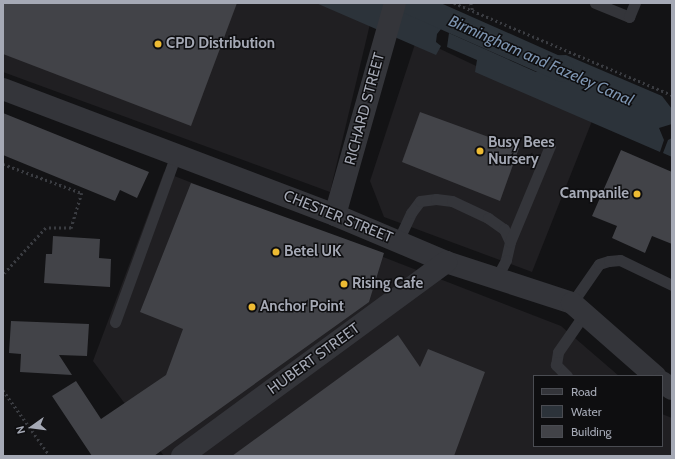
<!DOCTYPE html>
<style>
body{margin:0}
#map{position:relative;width:675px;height:459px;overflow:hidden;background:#131315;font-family:Cabin,sans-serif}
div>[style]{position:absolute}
.built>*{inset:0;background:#201f22}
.water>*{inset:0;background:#2c333a}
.canal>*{height:24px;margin:-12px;padding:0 12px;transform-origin:12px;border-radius:12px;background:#2c333a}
.building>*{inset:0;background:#424348}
.path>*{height:2.5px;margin-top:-1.25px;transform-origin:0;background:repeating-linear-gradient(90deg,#3a3c41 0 2px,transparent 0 5px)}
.service>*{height:11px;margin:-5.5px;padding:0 5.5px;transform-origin:5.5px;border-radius:5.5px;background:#34353a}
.minor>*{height:22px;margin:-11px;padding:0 11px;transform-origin:11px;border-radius:11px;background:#34353a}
.dots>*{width:11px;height:11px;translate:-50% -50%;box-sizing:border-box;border:2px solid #0e0e10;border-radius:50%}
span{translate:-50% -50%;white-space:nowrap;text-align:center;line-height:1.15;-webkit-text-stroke:3px #0e0e10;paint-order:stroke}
.poi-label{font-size:15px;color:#a5a9b5;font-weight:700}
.left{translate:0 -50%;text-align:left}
.right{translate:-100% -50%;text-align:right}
.street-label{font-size:15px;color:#a5a9b5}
.water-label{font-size:16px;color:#7d94b0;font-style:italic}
.frame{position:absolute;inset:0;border:4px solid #a5a9b5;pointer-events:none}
.legend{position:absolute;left:533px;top:375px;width:130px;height:72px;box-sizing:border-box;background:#0e0e10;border:1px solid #4a4c52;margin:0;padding:5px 7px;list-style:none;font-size:12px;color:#a5a9b5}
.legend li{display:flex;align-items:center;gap:8px;height:20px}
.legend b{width:20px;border:1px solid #4a4c52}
.north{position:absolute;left:12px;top:407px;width:40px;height:40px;-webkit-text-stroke:3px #0e0e10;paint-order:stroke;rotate:256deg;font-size:11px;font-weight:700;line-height:16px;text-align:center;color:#a5a9b5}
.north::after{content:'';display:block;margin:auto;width:14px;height:18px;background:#a5a9b5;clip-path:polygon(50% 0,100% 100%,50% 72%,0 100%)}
</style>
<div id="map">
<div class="built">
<i style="clip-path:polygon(3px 3px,375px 3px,330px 192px,3px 72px)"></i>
<i style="clip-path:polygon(417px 38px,592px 121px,532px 272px,384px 217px,370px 181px)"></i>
<i style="clip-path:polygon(164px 172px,561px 326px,619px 376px,534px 376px,534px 446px,662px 446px,662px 414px,672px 418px,672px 456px,164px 456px,93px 361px)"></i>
</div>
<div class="water">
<i style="clip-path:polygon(316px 3px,436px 3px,458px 23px,445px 24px,437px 34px,436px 42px,441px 46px,436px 55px)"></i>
<i style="clip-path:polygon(449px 33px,536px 72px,545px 69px,532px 56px,566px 55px,662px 96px,672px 109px,672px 124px,659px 128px,664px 140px,660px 152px,475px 72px,477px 60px,447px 47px)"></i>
<i style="clip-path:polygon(672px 138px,672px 157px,663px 153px,668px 140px)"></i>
</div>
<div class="canal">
<i style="left:411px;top:3px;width:165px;rotate:23.9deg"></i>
</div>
<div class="building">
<i style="clip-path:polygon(3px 3px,237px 3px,191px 126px,3px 54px)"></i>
<i style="clip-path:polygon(420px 112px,519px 148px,500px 201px,402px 162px)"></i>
<i style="clip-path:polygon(3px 113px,149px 172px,137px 198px,120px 190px,115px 201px,3px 155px)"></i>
<i style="clip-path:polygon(621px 150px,672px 172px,672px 244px,652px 236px,645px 253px,612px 238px,617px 226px,592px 216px)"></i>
<i style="clip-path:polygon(191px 183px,384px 253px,369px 302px,154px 456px,92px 456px,52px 396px,76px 381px,101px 419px,166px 375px,183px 329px,140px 312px)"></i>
<i style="clip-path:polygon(53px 236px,100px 239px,99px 258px,111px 259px,110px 287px,44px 283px,46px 254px,52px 254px)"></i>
<i style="clip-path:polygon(11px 321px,89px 324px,87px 356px,59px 355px,72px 375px,20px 372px,21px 354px,9px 353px)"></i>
<i style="clip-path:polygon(398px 335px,420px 367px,428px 349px,485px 372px,454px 456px,232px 456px)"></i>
</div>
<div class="path">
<i style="left:454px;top:3px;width:237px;rotate:22.9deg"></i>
<i style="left:471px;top:3px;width:9px;rotate:77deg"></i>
<i style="left:3px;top:164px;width:84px;rotate:20.2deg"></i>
<i style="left:82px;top:193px;width:37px;rotate:107deg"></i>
<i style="left:71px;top:228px;width:25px;rotate:180deg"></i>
<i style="left:46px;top:228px;width:64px;rotate:132.5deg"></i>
<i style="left:3px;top:390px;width:81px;rotate:54.5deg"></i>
</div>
<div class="service">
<i style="left:595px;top:3px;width:37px;rotate:22deg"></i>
<i style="left:629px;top:17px;width:15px;rotate:-67deg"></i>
<i style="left:398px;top:241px;width:31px;rotate:-65deg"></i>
<i style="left:411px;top:213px;width:15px;rotate:-53deg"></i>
<i style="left:420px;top:201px;width:16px;rotate:-7deg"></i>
<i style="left:436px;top:199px;width:16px;rotate:7deg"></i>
<i style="left:452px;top:201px;width:40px;rotate:25deg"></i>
<i style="left:488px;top:218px;width:19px;rotate:35deg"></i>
<i style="left:504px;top:229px;width:14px;rotate:65deg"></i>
<i style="left:510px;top:242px;width:18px;rotate:103deg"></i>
<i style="left:506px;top:260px;width:21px;rotate:118deg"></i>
<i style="left:510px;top:242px;width:104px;rotate:-67.4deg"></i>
<i style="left:572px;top:303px;width:47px;rotate:-55.3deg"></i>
<i style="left:599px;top:264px;width:10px;rotate:-17deg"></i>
<i style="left:609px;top:261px;width:11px;rotate:-5deg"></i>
<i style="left:620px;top:260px;width:58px;rotate:25.7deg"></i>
<i style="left:115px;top:322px;width:179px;rotate:-70deg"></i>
<i style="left:567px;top:376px;width:16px;rotate:-135deg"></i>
<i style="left:556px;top:365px;width:13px;rotate:-81deg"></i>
<i style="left:558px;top:352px;width:47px;rotate:-55.3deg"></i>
</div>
<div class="minor">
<i style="left:3px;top:89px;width:355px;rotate:20.8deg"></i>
<i style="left:335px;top:215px;width:121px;rotate:22.9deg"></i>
<i style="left:446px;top:262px;width:133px;rotate:18deg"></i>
<i style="left:572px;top:303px;width:111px;rotate:41.3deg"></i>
<i style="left:335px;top:215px;width:220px;rotate:-74.2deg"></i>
<i style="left:662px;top:382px;width:12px;rotate:35deg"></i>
<i style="left:182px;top:456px;width:328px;rotate:-36.3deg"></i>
</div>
<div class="dots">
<i style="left:158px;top:44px;background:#edbb33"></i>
<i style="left:480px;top:151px;background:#edbb33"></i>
<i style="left:637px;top:194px;background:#edbb33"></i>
<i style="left:276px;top:252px;background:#edbb33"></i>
<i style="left:344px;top:284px;background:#edbb33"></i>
<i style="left:252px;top:307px;background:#edbb33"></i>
</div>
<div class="poi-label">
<span class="left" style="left:166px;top:44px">CPD Distribution</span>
<span class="left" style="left:488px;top:151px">Busy Bees<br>Nursery</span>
<span class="right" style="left:629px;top:194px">Campanile</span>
<span class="left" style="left:284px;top:252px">Betel UK</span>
<span class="left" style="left:352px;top:284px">Rising Cafe</span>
<span class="left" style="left:260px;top:307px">Anchor Point</span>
</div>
<div class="street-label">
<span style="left:365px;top:109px;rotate:-75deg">RICHARD STREET</span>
<span style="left:338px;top:217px;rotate:22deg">CHESTER STREET</span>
<span style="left:314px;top:359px;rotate:-36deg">HUBERT STREET</span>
</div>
<div class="water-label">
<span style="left:541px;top:61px;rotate:24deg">Birmingham and Fazeley Canal</span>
</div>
<div class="frame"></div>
<ul class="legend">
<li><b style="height:5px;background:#34353a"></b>Road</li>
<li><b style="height:11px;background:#2c333a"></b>Water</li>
<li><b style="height:11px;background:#424348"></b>Building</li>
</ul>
<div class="north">N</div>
</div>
